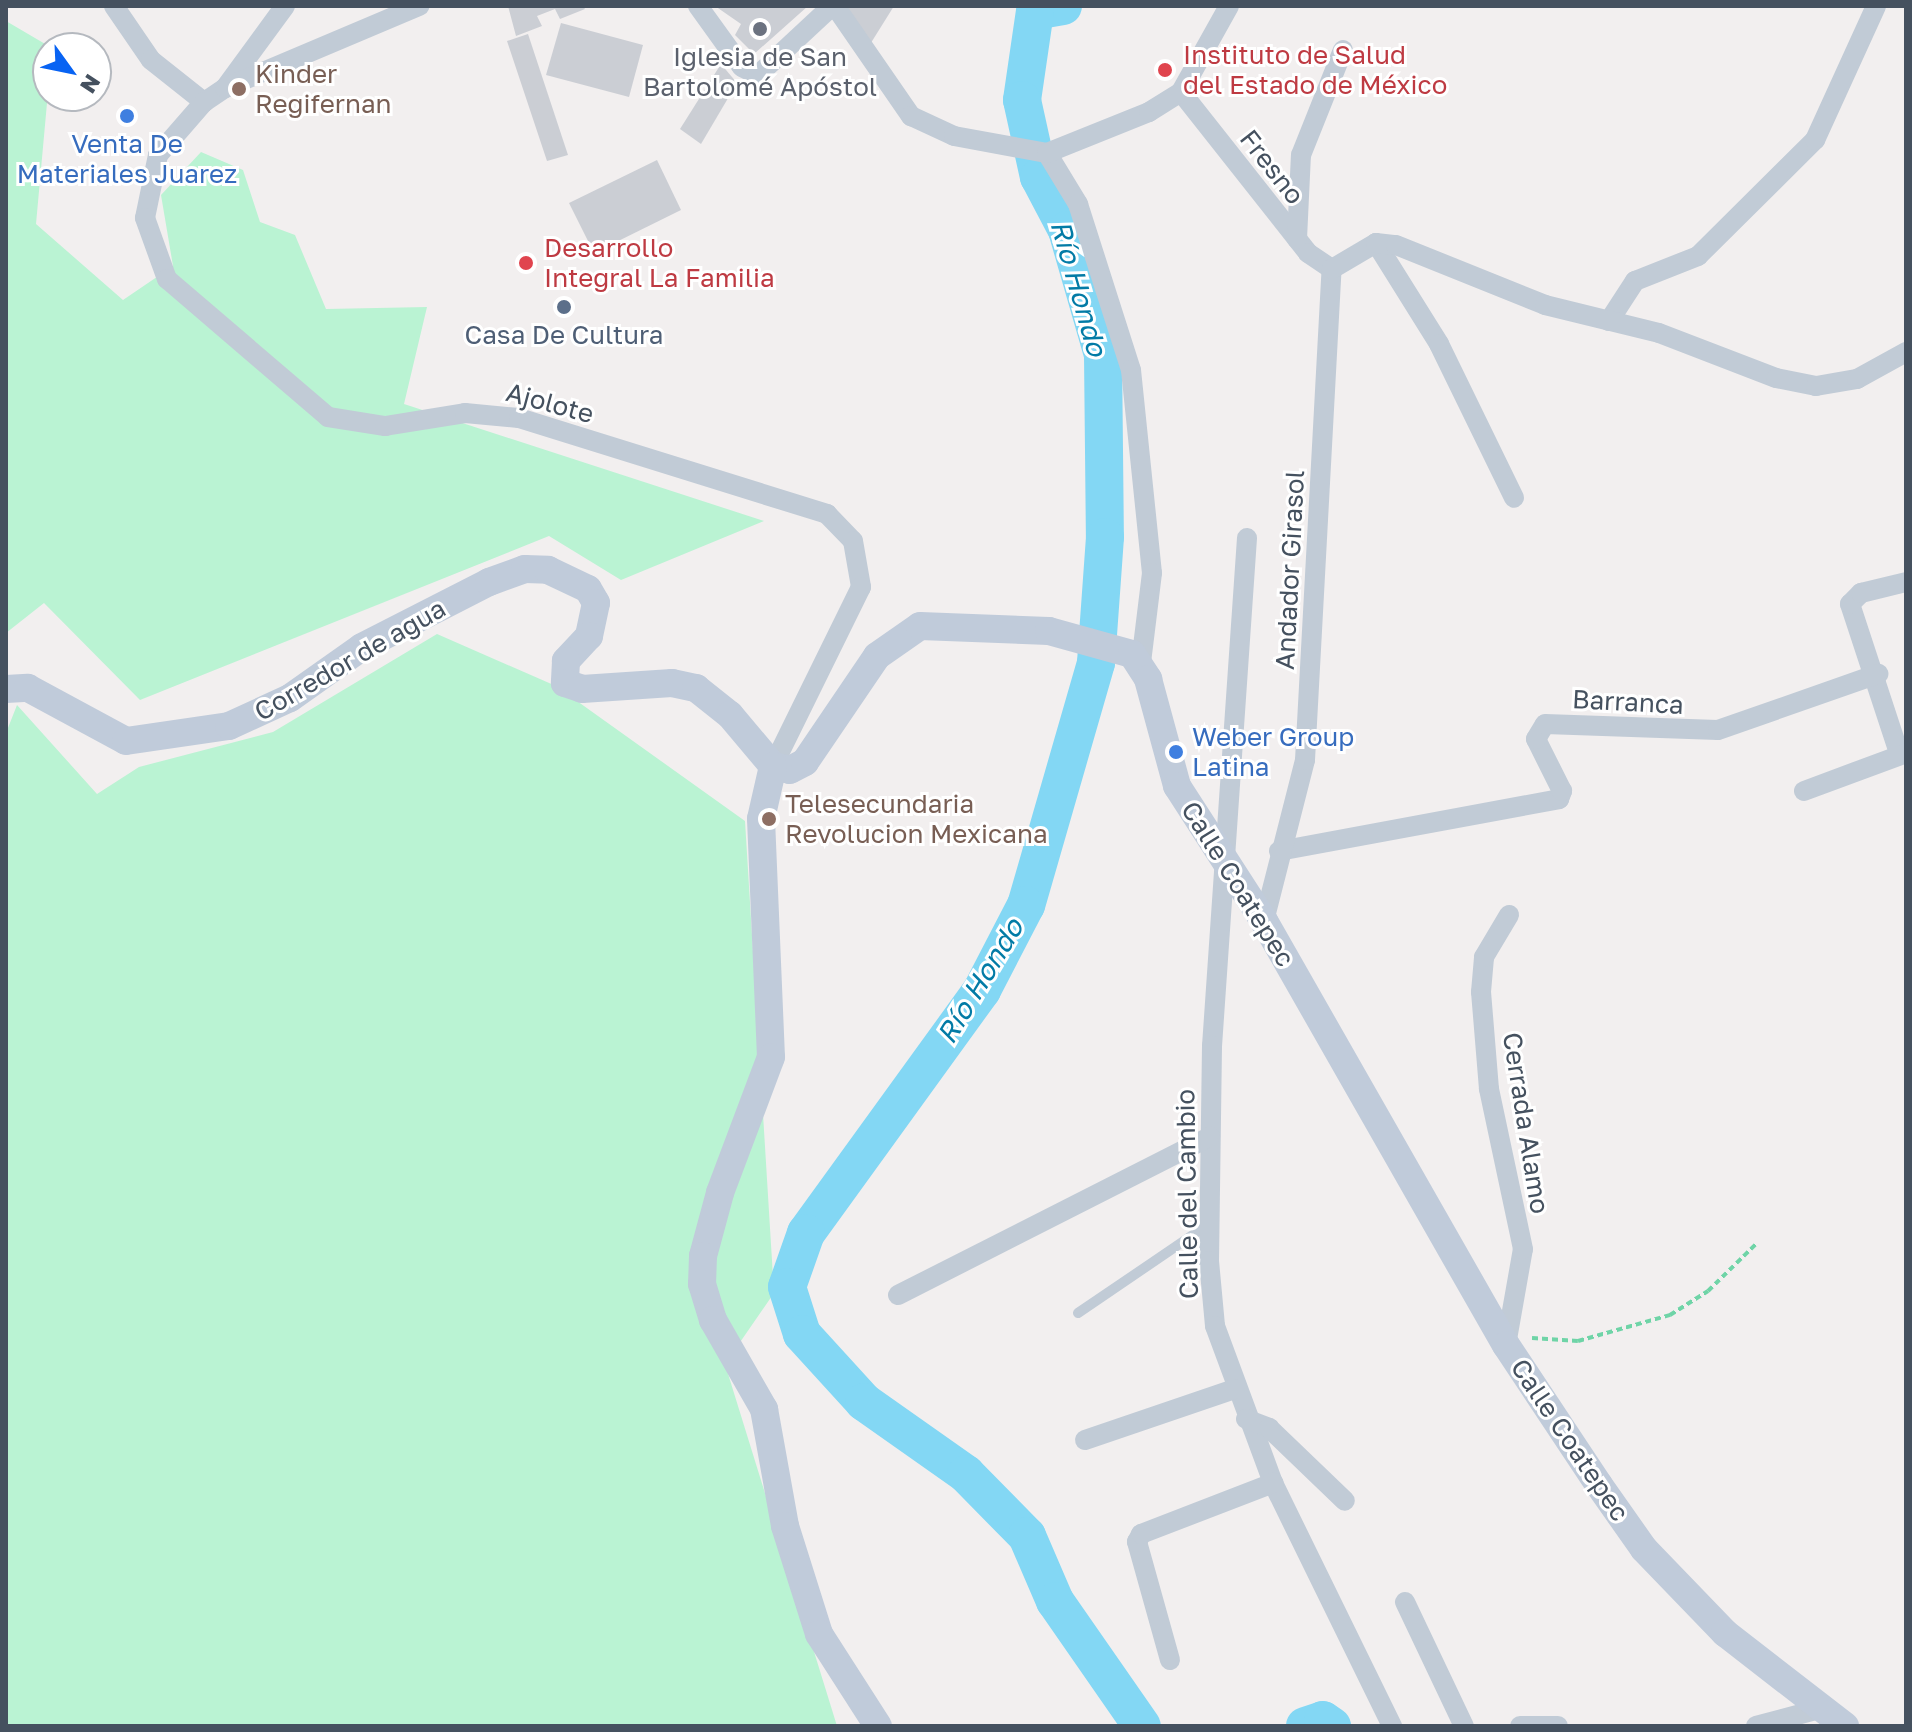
<!DOCTYPE html>
<meta charset="utf-8">
<style>
body{margin:0}
#map{position:relative;width:1912px;height:1732px;overflow:hidden;background:#f2efef;font-family:"Golos Text",sans-serif}
div>[style]{position:absolute}
.green>*{inset:0;background:#baf3d3}
.river>*{height:38px;margin:-19px;padding:0 19px;transform-origin:19px;border-radius:19px;background:#83d7f4}
.building>*{inset:0;background:#cbced4}
.path>*{height:4px;margin-top:-2px;transform-origin:0;background:repeating-linear-gradient(90deg,#6fd4a7 0 6px,transparent 0 10px)}
.service>*{height:10px;margin:-5px;padding:0 5px;transform-origin:5px;border-radius:5px;background:#c1cbd6}
.minor>*{height:20px;margin:-10px;padding:0 10px;transform-origin:10px;border-radius:10px;background:#c1cbd6}
.secondary>*{height:28px;margin:-14px;padding:0 14px;transform-origin:14px;border-radius:14px;background:#c0cbda}
.dots>*{width:22px;height:22px;translate:-50% -50%;box-sizing:border-box;border:4px solid #fff;border-radius:50%}
span{translate:-50% -50%;white-space:nowrap;text-align:center;line-height:1.15;-webkit-text-stroke:6px #fff;paint-order:stroke}
.health-label{font-size:26px;color:#be3a42}
.left{translate:0 -50%;text-align:left}
.worship-label{font-size:26px;color:#5b616d}
.education-label{font-size:26px;color:#785e54}
.shop-label{font-size:26px;color:#366cbe}
.street-label{font-size:26px;color:#45515f}
.service-label{font-size:26px;color:#4e5e75}
.water-label{font-size:28px;color:#027ba6;font-style:italic}
.frame{position:absolute;inset:0;border:8px solid #45515f;pointer-events:none}
.north{position:absolute;left:32px;top:32px;width:80px;height:80px;box-sizing:border-box;background:#fff;border:2px solid #b5b9bf;border-radius:50%;rotate:123deg;font-size:22px;font-weight:700;line-height:32px;text-align:center;color:#45515f}
.north::after{content:'';display:block;margin:auto;width:28px;height:36px;background:#0863f3;clip-path:polygon(50% 0,100% 100%,50% 72%,0 100%)}
</style>
<div id="map">
<div class="green">
<i style="clip-path:polygon(6px 21px,52px 48px,36px 224px,123px 300px,173px 266px,161px 195px,201px 152px,243px 170px,260px 222px,295px 235px,326px 309px,427px 307px,404px 404px,764px 521px,621px 580px,549px 536px,140px 700px,44px 603px,6px 633px)"></i>
<i style="clip-path:polygon(437px 634px,556px 686px,745px 821px,774px 1293px,725px 1364px,837px 1726px,6px 1726px,6px 733px,17px 705px,97px 794px,139px 767px,273px 732px)"></i>
</div>
<div class="river">
<i style="left:1063px;top:6px;width:28px;rotate:170deg"></i>
<i style="left:1035px;top:11px;width:90px;rotate:98.3deg"></i>
<i style="left:1022px;top:100px;width:79px;rotate:77.6deg"></i>
<i style="left:1039px;top:177px;width:60px;rotate:62.2deg"></i>
<i style="left:1067px;top:230px;width:130px;rotate:73.9deg"></i>
<i style="left:1103px;top:355px;width:182px;rotate:89.4deg"></i>
<i style="left:1105px;top:537px;width:126px;rotate:94.1deg"></i>
<i style="left:1096px;top:663px;width:252px;rotate:106.1deg"></i>
<i style="left:1026px;top:905px;width:96px;rotate:117.4deg"></i>
<i style="left:982px;top:990px;width:300px;rotate:125.9deg"></i>
<i style="left:806px;top:1233px;width:57px;rotate:109.4deg"></i>
<i style="left:787px;top:1287px;width:49px;rotate:72.3deg"></i>
<i style="left:802px;top:1334px;width:92px;rotate:47.6deg"></i>
<i style="left:864px;top:1402px;width:125px;rotate:35.2deg"></i>
<i style="left:966px;top:1474px;width:87px;rotate:45.5deg"></i>
<i style="left:1027px;top:1536px;width:71px;rotate:66.7deg"></i>
<i style="left:1055px;top:1601px;width:152px;rotate:55.2deg"></i>
<i style="left:1305px;top:1726px;width:19px;rotate:-18deg"></i>
<i style="left:1323px;top:1720px;width:11px;rotate:34deg"></i>
</div>
<div class="building">
<i style="clip-path:polygon(508px 6px,583px 6px,585px 9px,560px 19px,555px 9px,537px 16px,542px 26px,516px 36px)"></i>
<i style="clip-path:polygon(715px 6px,808px 6px,754px 54px,735px 35px,741px 24px)"></i>
<i style="clip-path:polygon(850px 6px,894px 6px,869px 46px,844px 14px)"></i>
<i style="clip-path:polygon(561px 23px,643px 45px,629px 97px,546px 75px)"></i>
<i style="clip-path:polygon(528px 34px,568px 155px,547px 161px,507px 41px)"></i>
<i style="clip-path:polygon(721px 64px,737px 83px,701px 144px,680px 129px)"></i>
<i style="clip-path:polygon(657px 160px,681px 210px,594px 253px,569px 203px)"></i>
</div>
<div class="path">
<i style="left:1532px;top:1338px;width:46px;rotate:3.7deg"></i>
<i style="left:1578px;top:1341px;width:96px;rotate:-15.8deg"></i>
<i style="left:1670px;top:1315px;width:45px;rotate:-32.3deg"></i>
<i style="left:1708px;top:1291px;width:67px;rotate:-44.4deg"></i>
</div>
<div class="service">
<i style="left:1078px;top:1313px;width:158px;rotate:-34.2deg"></i>
</div>
<div class="minor">
<i style="left:114px;top:6px;width:65px;rotate:55.6deg"></i>
<i style="left:151px;top:60px;width:68px;rotate:38.4deg"></i>
<i style="left:285px;top:6px;width:102px;rotate:126.2deg"></i>
<i style="left:225px;top:88px;width:25px;rotate:146deg"></i>
<i style="left:204px;top:102px;width:70px;rotate:131deg"></i>
<i style="left:158px;top:155px;width:64px;rotate:101.7deg"></i>
<i style="left:145px;top:218px;width:65px;rotate:70.2deg"></i>
<i style="left:167px;top:279px;width:212px;rotate:40.6deg"></i>
<i style="left:328px;top:417px;width:58px;rotate:9deg"></i>
<i style="left:385px;top:426px;width:81px;rotate:-9.2deg"></i>
<i style="left:465px;top:413px;width:54px;rotate:5.3deg"></i>
<i style="left:519px;top:418px;width:323px;rotate:17.3deg"></i>
<i style="left:827px;top:514px;width:37px;rotate:46deg"></i>
<i style="left:853px;top:541px;width:47px;rotate:80.1deg"></i>
<i style="left:861px;top:587px;width:199px;rotate:116.2deg"></i>
<i style="left:698px;top:6px;width:75px;rotate:54.2deg"></i>
<i style="left:742px;top:67px;width:18px;rotate:27deg"></i>
<i style="left:758px;top:75px;width:101px;rotate:-43deg"></i>
<i style="left:835px;top:6px;width:134px;rotate:55.4deg"></i>
<i style="left:911px;top:116px;width:47px;rotate:24.9deg"></i>
<i style="left:954px;top:136px;width:95px;rotate:10.4deg"></i>
<i style="left:1047px;top:153px;width:60px;rotate:58.7deg"></i>
<i style="left:1078px;top:204px;width:174px;rotate:72.3deg"></i>
<i style="left:1131px;top:370px;width:204px;rotate:84.1deg"></i>
<i style="left:1152px;top:573px;width:90px;rotate:97deg"></i>
<i style="left:225px;top:88px;width:211px;rotate:-22.9deg"></i>
<i style="left:1181px;top:92px;width:205px;rotate:51.7deg"></i>
<i style="left:1308px;top:253px;width:29px;rotate:34deg"></i>
<i style="left:1047px;top:153px;width:110px;rotate:-21.9deg"></i>
<i style="left:1149px;top:112px;width:38px;rotate:-32deg"></i>
<i style="left:1181px;top:92px;width:98px;rotate:-60.8deg"></i>
<i style="left:1297px;top:239px;width:84px;rotate:-87.3deg"></i>
<i style="left:1301px;top:155px;width:113px;rotate:-68.2deg"></i>
<i style="left:1376px;top:243px;width:119px;rotate:58deg"></i>
<i style="left:1439px;top:344px;width:171px;rotate:64deg"></i>
<i style="left:1609px;top:321px;width:48px;rotate:-57deg"></i>
<i style="left:1635px;top:281px;width:68px;rotate:-21.6deg"></i>
<i style="left:1698px;top:256px;width:165px;rotate:-44.8deg"></i>
<i style="left:1815px;top:140px;width:147px;rotate:-65.5deg"></i>
<i style="left:1247px;top:538px;width:509px;rotate:93.94deg"></i>
<i style="left:1212px;top:1046px;width:215px;rotate:90.8deg"></i>
<i style="left:1209px;top:1261px;width:65px;rotate:84.7deg"></i>
<i style="left:1215px;top:1326px;width:167px;rotate:69.7deg"></i>
<i style="left:1273px;top:1483px;width:271px;rotate:63.9deg"></i>
<i style="left:1899px;top:753px;width:157px;rotate:-108.2deg"></i>
<i style="left:1850px;top:604px;width:16px;rotate:-45deg"></i>
<i style="left:1861px;top:593px;width:46px;rotate:-13.7deg"></i>
<i style="left:1804px;top:791px;width:109px;rotate:-20.4deg"></i>
<i style="left:1279px;top:851px;width:285px;rotate:-10.5deg"></i>
<i style="left:1559px;top:799px;width:9px;rotate:-69deg"></i>
<i style="left:1562px;top:791px;width:58px;rotate:-116.6deg"></i>
<i style="left:1536px;top:739px;width:17px;rotate:-59deg"></i>
<i style="left:1545px;top:724px;width:173px;rotate:2deg"></i>
<i style="left:1718px;top:730px;width:170px;rotate:-19.3deg"></i>
<i style="left:1264px;top:921px;width:166px;rotate:-75.7deg"></i>
<i style="left:1305px;top:760px;width:492px;rotate:-86.9deg"></i>
<i style="left:1332px;top:269px;width:51px;rotate:-30.6deg"></i>
<i style="left:1376px;top:243px;width:20px;rotate:6deg"></i>
<i style="left:1396px;top:245px;width:161px;rotate:21.9deg"></i>
<i style="left:1545px;top:305px;width:117px;rotate:13.8deg"></i>
<i style="left:1659px;top:333px;width:125px;rotate:21deg"></i>
<i style="left:1776px;top:378px;width:41px;rotate:11.3deg"></i>
<i style="left:1816px;top:386px;width:42px;rotate:-9.7deg"></i>
<i style="left:1857px;top:379px;width:56px;rotate:-28.9deg"></i>
<i style="left:898px;top:1295px;width:350px;rotate:-26.9deg"></i>
<i style="left:1506px;top:1345px;width:97px;rotate:-80deg"></i>
<i style="left:1523px;top:1249px;width:164px;rotate:-102deg"></i>
<i style="left:1489px;top:1089px;width:97px;rotate:-94.7deg"></i>
<i style="left:1481px;top:992px;width:35px;rotate:-85deg"></i>
<i style="left:1484px;top:957px;width:49px;rotate:-59.2deg"></i>
<i style="left:1246px;top:1419px;width:25px;rotate:21deg"></i>
<i style="left:1269px;top:1428px;width:105px;rotate:43.8deg"></i>
<i style="left:1085px;top:1440px;width:158px;rotate:-18.8deg"></i>
<i style="left:1405px;top:1602px;width:137px;rotate:64.6deg"></i>
<i style="left:1170px;top:1660px;width:123px;rotate:-105.6deg"></i>
<i style="left:1137px;top:1542px;width:9px;rotate:-63deg"></i>
<i style="left:1141px;top:1534px;width:142px;rotate:-21.1deg"></i>
<i style="left:1520px;top:1726px;width:38px"></i>
<i style="left:1756px;top:1726px;width:73px;rotate:-15deg"></i>
</div>
<div class="secondary">
<i style="left:6px;top:689px;width:22px;rotate:-3deg"></i>
<i style="left:28px;top:688px;width:111px;rotate:28.4deg"></i>
<i style="left:126px;top:741px;width:104px;rotate:-8.3deg"></i>
<i style="left:229px;top:726px;width:67px;rotate:-24.7deg"></i>
<i style="left:290px;top:698px;width:88px;rotate:-35.3deg"></i>
<i style="left:362px;top:647px;width:143px;rotate:-27.1deg"></i>
<i style="left:489px;top:582px;width:38px;rotate:-20deg"></i>
<i style="left:525px;top:569px;width:23px;rotate:2deg"></i>
<i style="left:548px;top:570px;width:44px;rotate:25.4deg"></i>
<i style="left:588px;top:589px;width:16px;rotate:60deg"></i>
<i style="left:596px;top:603px;width:34px;rotate:102deg"></i>
<i style="left:589px;top:636px;width:34px;rotate:133deg"></i>
<i style="left:566px;top:661px;width:22px;rotate:93deg"></i>
<i style="left:565px;top:683px;width:18px;rotate:19deg"></i>
<i style="left:582px;top:689px;width:90px;rotate:-3.8deg"></i>
<i style="left:672px;top:683px;width:25px;rotate:12deg"></i>
<i style="left:696px;top:688px;width:43px;rotate:38.5deg"></i>
<i style="left:730px;top:715px;width:67px;rotate:49.9deg"></i>
<i style="left:773px;top:766px;width:17px;rotate:13deg"></i>
<i style="left:790px;top:770px;width:17px;rotate:-28deg"></i>
<i style="left:805px;top:762px;width:128px;rotate:-55.8deg"></i>
<i style="left:877px;top:656px;width:52px;rotate:-34.9deg"></i>
<i style="left:920px;top:626px;width:129px;rotate:2.2deg"></i>
<i style="left:1049px;top:631px;width:86px;rotate:15.5deg"></i>
<i style="left:1132px;top:654px;width:30px;rotate:57deg"></i>
<i style="left:1148px;top:679px;width:111px;rotate:74.8deg"></i>
<i style="left:1177px;top:786px;width:161px;rotate:57.2deg"></i>
<i style="left:1264px;top:921px;width:488px;rotate:60.3deg"></i>
<i style="left:1506px;top:1345px;width:168px;rotate:56.4deg"></i>
<i style="left:1599px;top:1485px;width:78px;rotate:54.9deg"></i>
<i style="left:1644px;top:1549px;width:117px;rotate:46deg"></i>
<i style="left:1725px;top:1633px;width:152px;rotate:37.8deg"></i>
<i style="left:773px;top:766px;width:54px;rotate:102.8deg"></i>
<i style="left:761px;top:819px;width:238px;rotate:87.6deg"></i>
<i style="left:771px;top:1057px;width:145px;rotate:110.6deg"></i>
<i style="left:720px;top:1193px;width:65px;rotate:105.1deg"></i>
<i style="left:703px;top:1256px;width:28px;rotate:92deg"></i>
<i style="left:702px;top:1284px;width:38px;rotate:73deg"></i>
<i style="left:713px;top:1320px;width:103px;rotate:60.2deg"></i>
<i style="left:764px;top:1409px;width:119px;rotate:79.8deg"></i>
<i style="left:785px;top:1526px;width:113px;rotate:72.5deg"></i>
<i style="left:819px;top:1634px;width:109px;rotate:57.3deg"></i>
</div>
<div class="dots">
<i style="left:760px;top:29px;background:#6b7280"></i>
<i style="left:1165px;top:70px;background:#e0444e"></i>
<i style="left:239px;top:89px;background:#8d6e63"></i>
<i style="left:127px;top:116px;background:#3f7fe0"></i>
<i style="left:526px;top:263px;background:#e0444e"></i>
<i style="left:564px;top:307px;background:#5c6f8a"></i>
<i style="left:1176px;top:752px;background:#3f7fe0"></i>
<i style="left:769px;top:819px;background:#8d6e63"></i>
</div>
<div class="health-label">
<span class="left" style="left:1183px;top:70px">Instituto de Salud<br>del Estado de México</span>
<span class="left" style="left:544px;top:263px">Desarrollo<br>Integral La Familia</span>
</div>
<div class="worship-label">
<span style="left:760px;top:72px">Iglesia de San<br>Bartolomé Apóstol</span>
</div>
<div class="education-label">
<span class="left" style="left:255px;top:89px">Kinder<br>Regifernan</span>
<span class="left" style="left:785px;top:819px">Telesecundaria<br>Revolucion Mexicana</span>
</div>
<div class="shop-label">
<span style="left:127px;top:159px">Venta De<br>Materiales Juarez</span>
<span class="left" style="left:1192px;top:752px">Weber Group<br>Latina</span>
</div>
<div class="street-label">
<span style="left:1272px;top:167px;rotate:52deg">Fresno</span>
<span style="left:550px;top:403px;rotate:15deg">Ajolote</span>
<span style="left:1290px;top:570px;rotate:-87deg">Andador Girasol</span>
<span style="left:350px;top:660px;rotate:-30deg">Corredor de agua</span>
<span style="left:1628px;top:702px;rotate:3deg">Barranca</span>
<span style="left:1238px;top:884px;rotate:58deg">Calle Coatepec</span>
<span style="left:1526px;top:1123px;rotate:81deg">Cerrada Alamo</span>
<span style="left:1187px;top:1194px;rotate:-91deg">Calle del Cambio</span>
<span style="left:1570px;top:1440px;rotate:56deg">Calle Coatepec</span>
</div>
<div class="service-label">
<span style="left:564px;top:335px">Casa De Cultura</span>
</div>
<div class="water-label">
<span style="left:1079px;top:288px;rotate:74deg">Río Hondo</span>
<span style="left:980px;top:981px;rotate:-59deg">Río Hondo</span>
</div>
<div class="frame"></div>
<div class="north">N</div>
</div>
